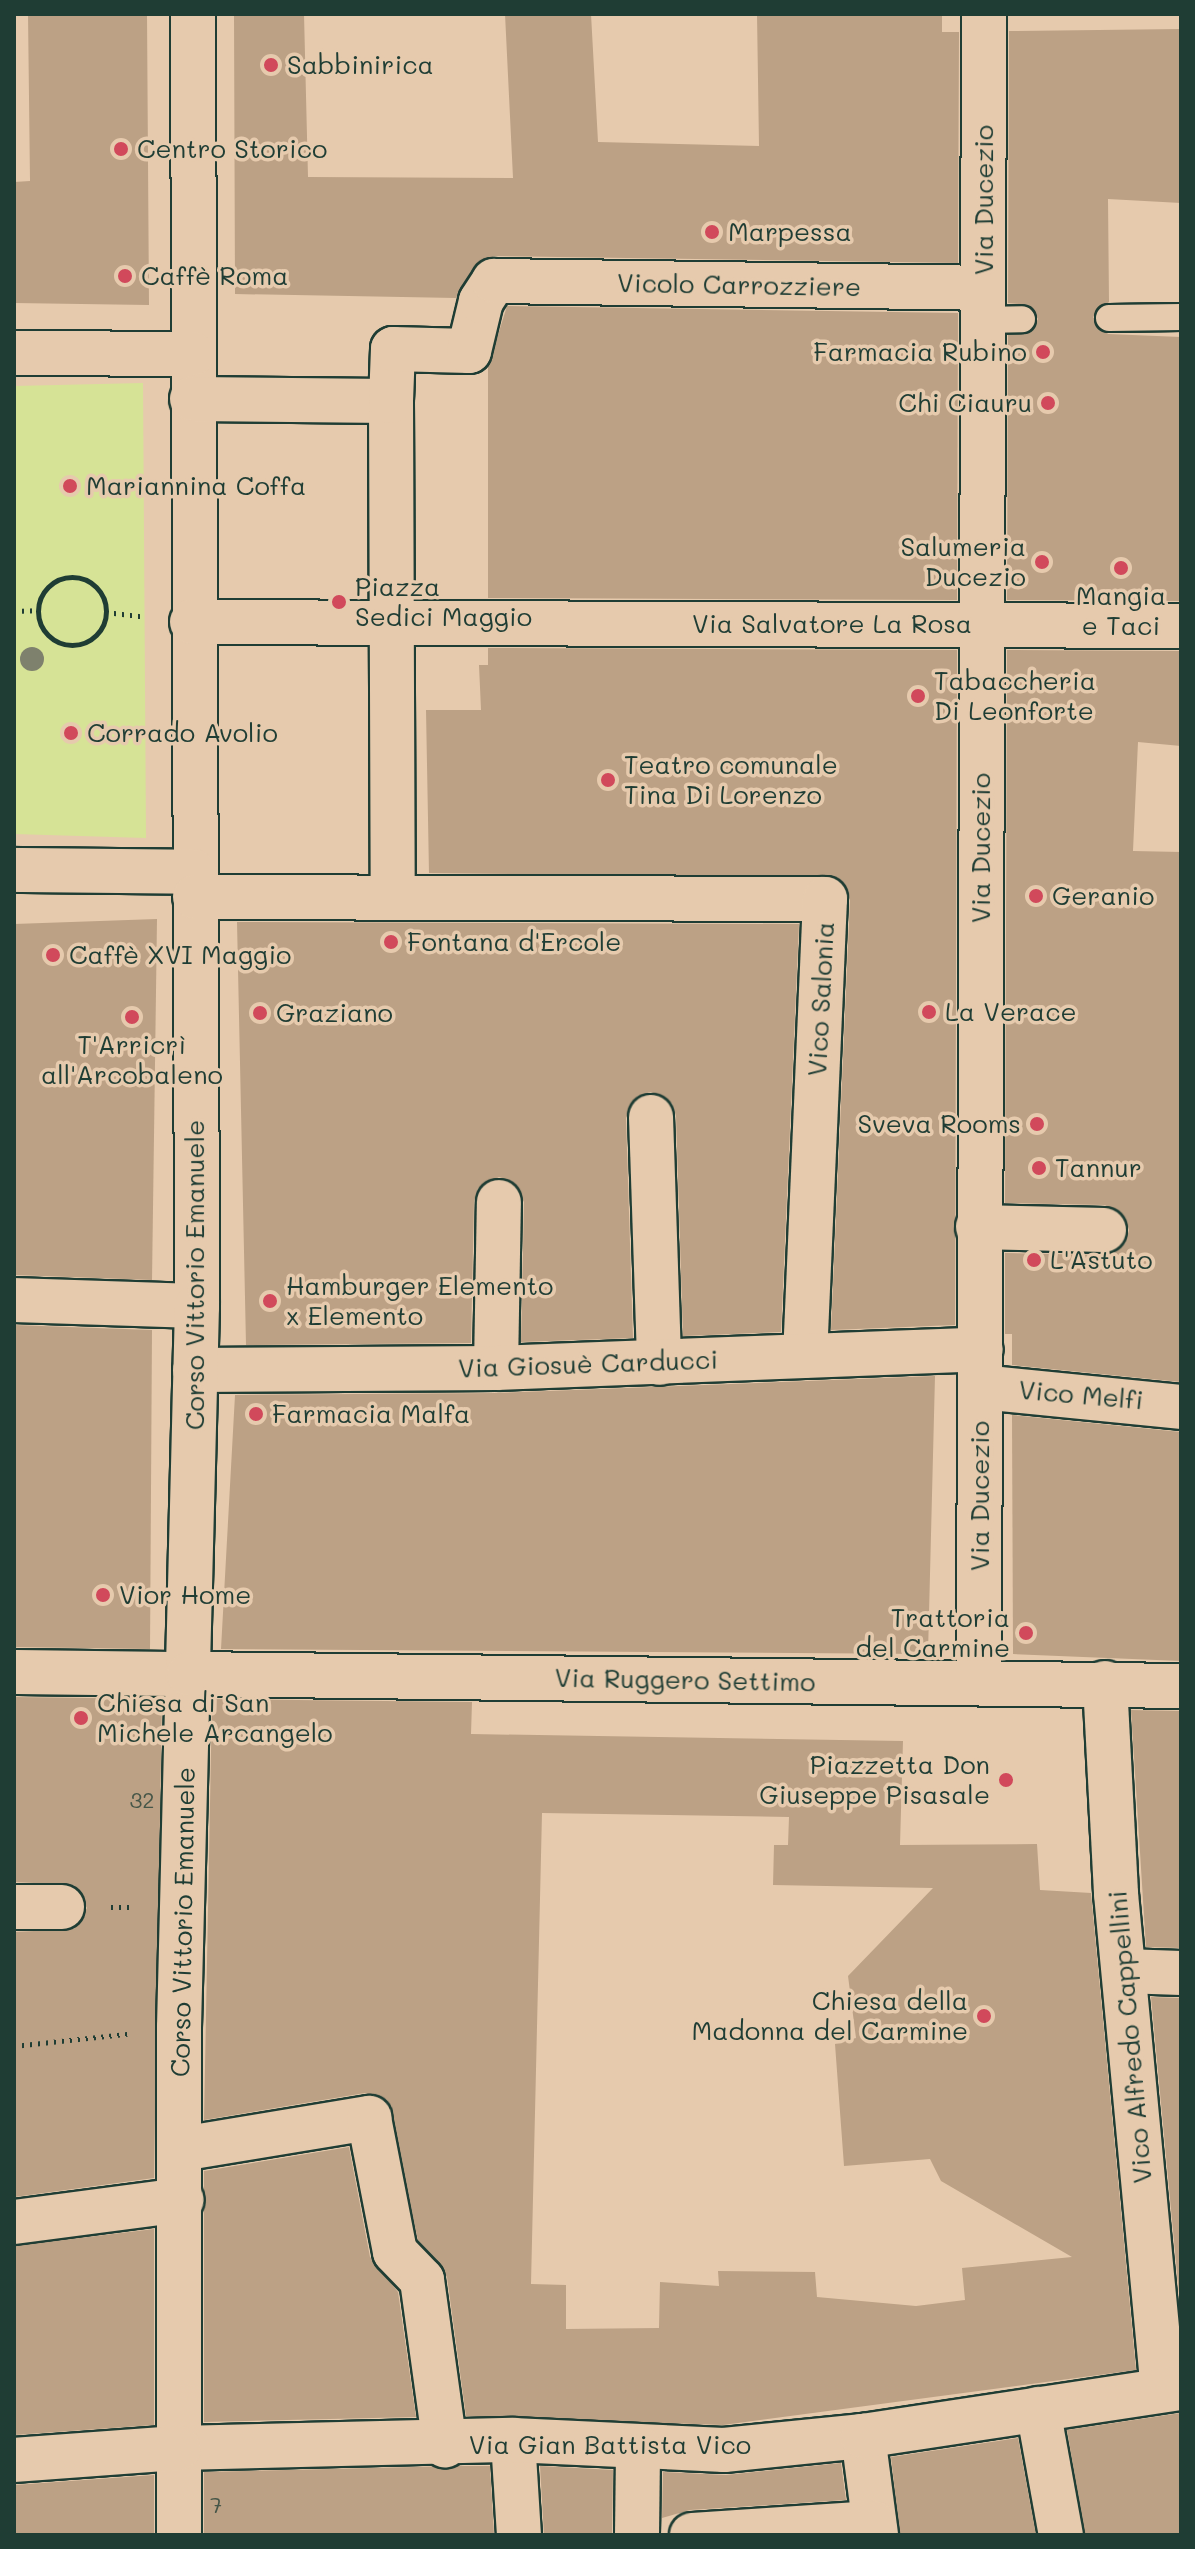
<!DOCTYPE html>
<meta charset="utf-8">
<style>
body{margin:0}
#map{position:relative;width:1195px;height:2549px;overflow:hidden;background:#e6caad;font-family:Mali,sans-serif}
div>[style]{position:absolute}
.green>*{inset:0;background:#d6e396}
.building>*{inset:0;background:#bca185}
.path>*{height:5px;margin-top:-2.5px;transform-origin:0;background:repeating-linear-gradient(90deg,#1f3d34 0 2px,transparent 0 8px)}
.path>.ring{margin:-2.5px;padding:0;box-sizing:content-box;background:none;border:5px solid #1f3d34;border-radius:50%}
.roads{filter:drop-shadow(2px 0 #1f3d34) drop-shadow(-2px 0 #1f3d34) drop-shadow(0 2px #1f3d34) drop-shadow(0 -2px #1f3d34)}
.lane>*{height:26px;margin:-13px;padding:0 13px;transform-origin:13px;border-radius:13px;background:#e6caad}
.street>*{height:44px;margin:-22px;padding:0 22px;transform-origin:22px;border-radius:22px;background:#e6caad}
.secondary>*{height:44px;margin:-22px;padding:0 22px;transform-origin:22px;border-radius:22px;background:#e6caad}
.trees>*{width:24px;height:24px;margin:-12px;border-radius:50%;background:#7e816d}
.dots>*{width:22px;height:22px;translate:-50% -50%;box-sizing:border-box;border:4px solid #e6caad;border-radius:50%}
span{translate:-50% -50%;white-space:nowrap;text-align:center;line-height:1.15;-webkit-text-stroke:7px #e6caad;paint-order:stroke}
.number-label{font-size:22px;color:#465648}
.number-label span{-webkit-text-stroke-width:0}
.poi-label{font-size:26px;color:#1f3d34}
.left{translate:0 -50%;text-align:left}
.right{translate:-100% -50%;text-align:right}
.street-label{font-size:26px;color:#1f3d34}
.frame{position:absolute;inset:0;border:16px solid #1f3d34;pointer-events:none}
</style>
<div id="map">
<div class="green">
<i style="clip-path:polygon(143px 383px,146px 838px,14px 834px,14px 386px)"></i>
</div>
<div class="building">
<i style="clip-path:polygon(28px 14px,147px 14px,149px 305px,14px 303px,14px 182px,30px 181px)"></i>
<i style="clip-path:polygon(234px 14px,304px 14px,308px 177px,513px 178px,505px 14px,591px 14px,598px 142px,759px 146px,757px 14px,942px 14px,942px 32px,959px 32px,958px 263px,494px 256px,474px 267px,456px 298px,235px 294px)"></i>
<i style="clip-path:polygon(1181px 29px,1181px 203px,1108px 199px,1109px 302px,1093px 317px,1108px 334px,1181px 337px,1181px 601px,1007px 600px,1008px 335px,1030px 333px,1038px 319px,1029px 305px,1008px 303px,1009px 31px)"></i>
<i style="clip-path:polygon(507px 306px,958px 313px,957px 600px,488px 598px,488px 367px)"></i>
<i style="clip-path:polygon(488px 648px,957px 650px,955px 1325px,831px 1330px,850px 900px,838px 878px,429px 873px,426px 710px,481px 710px,479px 665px,488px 665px)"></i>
<i style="clip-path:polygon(1007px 650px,1181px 651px,1181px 746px,1138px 742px,1133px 851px,1181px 852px,1181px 1382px,1012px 1365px,1012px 1334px,1005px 1334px,1005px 1253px,1104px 1255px,1125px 1244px,1129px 1230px,1125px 1217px,1105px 1205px,1005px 1203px)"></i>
<i style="clip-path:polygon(157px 919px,152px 1280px,14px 1275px,14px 924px)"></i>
<i style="clip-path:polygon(237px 922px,799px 924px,781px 1332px,683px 1336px,676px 1116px,672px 1103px,651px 1092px,637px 1096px,626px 1118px,633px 1338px,521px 1342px,524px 1202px,512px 1181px,499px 1177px,478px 1188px,474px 1201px,471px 1343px,246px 1345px)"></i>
<i style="clip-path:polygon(14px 1325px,152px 1330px,150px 1649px,14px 1647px)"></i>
<i style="clip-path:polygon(935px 1376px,928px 1654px,221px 1649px,235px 1395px,497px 1393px)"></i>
<i style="clip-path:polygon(1012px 1415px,1181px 1432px,1181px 1661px,1013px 1654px)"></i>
<i style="clip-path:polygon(14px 1697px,162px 1699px,154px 2178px,14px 2197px,14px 1932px,74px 1929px,87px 1908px,74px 1885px,14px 1882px)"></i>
<i style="clip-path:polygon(evenodd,212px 1699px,472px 1702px,471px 1734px,903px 1741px,900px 1845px,1037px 1844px,1040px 1890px,1091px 1893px,1136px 2370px,723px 2425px,466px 2416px,447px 2277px,418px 2240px,387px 2101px,365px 2093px,204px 2120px,212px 1699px,542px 1813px,789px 1817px,788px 1845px,774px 1845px,773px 1885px,933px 1888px,848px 1976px,856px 2038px,835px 2044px,844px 2166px,930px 2159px,941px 2181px,1072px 2257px,962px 2268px,965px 2300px,916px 2306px,817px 2297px,815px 2272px,718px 2271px,719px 2286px,660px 2282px,659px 2328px,566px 2329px,566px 2285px,531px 2284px,542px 1813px)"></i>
<i style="clip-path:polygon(1131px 1710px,1181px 1711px,1181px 1948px,1146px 1947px)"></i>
<i style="clip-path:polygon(1151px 1997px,1181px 1998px,1181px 2315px)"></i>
<i style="clip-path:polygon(349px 2147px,370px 2257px,398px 2292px,416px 2417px,204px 2422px,204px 2171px)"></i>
<i style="clip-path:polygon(154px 2229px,154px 2425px,14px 2435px,14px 2246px)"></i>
<i style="clip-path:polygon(1181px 2413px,1181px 2535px,1085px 2535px,1067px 2430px)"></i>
<i style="clip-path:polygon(1018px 2438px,1036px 2535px,900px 2535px,891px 2457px)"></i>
<i style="clip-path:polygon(841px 2463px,846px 2500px,690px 2510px,662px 2518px,663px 2472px,726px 2475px)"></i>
<i style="clip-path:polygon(457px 2466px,490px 2466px,494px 2535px,204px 2535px,204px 2472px)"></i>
<i style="clip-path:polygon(540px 2466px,613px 2470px,612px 2535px,544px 2535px)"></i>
<i style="clip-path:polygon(154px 2475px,154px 2535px,14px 2535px,14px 2485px)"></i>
</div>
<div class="path">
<i class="ring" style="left:38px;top:577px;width:63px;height:63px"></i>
<i style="left:14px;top:611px;width:23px;rotate:-2deg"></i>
<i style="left:106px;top:612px;width:35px;rotate:7deg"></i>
<i style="left:111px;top:1907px;width:22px"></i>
<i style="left:14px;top:2046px;width:114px;rotate:-6.1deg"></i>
</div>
<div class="roads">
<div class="lane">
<i style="left:1109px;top:318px;width:72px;rotate:-0.8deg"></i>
<i style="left:983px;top:320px;width:39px;rotate:-1deg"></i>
</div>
<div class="street">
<i style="left:193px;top:14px;width:1292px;rotate:89.82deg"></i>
<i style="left:14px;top:353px;width:178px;rotate:0.3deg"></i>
<i style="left:192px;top:399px;width:199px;rotate:0.6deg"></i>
<i style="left:391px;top:401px;width:497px;rotate:89.8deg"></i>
<i style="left:391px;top:401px;width:52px;rotate:-87.8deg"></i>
<i style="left:393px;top:349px;width:76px;rotate:1.5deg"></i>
<i style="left:469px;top:351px;width:51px;rotate:-76.5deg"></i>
<i style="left:481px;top:301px;width:24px;rotate:-57deg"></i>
<i style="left:494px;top:281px;width:489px;rotate:0.8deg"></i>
<i style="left:192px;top:622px;width:989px;rotate:0.23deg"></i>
<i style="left:14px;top:870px;width:180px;rotate:0.6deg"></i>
<i style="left:195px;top:897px;width:630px;rotate:0.18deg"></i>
<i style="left:825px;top:899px;width:457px;rotate:92.5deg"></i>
<i style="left:651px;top:1117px;width:246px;rotate:88.1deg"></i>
<i style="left:978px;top:1227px;width:126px;rotate:1.4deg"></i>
<i style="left:496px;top:1368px;width:166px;rotate:-89deg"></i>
<i style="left:195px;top:1370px;width:301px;rotate:-0.4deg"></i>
<i style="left:496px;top:1368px;width:485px;rotate:-2.2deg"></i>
<i style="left:981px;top:1387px;width:201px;rotate:5.7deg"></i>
<i style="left:14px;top:1672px;width:175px;rotate:0.7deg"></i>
<i style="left:979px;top:1682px;width:1668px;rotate:-89.83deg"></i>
<i style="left:1105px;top:1683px;width:211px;rotate:87deg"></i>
<i style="left:1116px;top:1894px;width:498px;rotate:84.6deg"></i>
<i style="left:14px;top:1907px;width:48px"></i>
<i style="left:1124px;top:1971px;width:57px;rotate:2deg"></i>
<i style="left:181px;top:2149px;width:191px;rotate:-9.4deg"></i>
<i style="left:369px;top:2118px;width:136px;rotate:79deg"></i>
<i style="left:395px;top:2252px;width:39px;rotate:46deg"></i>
<i style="left:422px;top:2280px;width:167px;rotate:82.1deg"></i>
<i style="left:14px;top:2222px;width:169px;rotate:-7.5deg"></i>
<i style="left:1038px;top:2409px;width:128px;rotate:79.7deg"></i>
<i style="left:863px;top:2436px;width:100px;rotate:82.5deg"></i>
<i style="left:513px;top:2440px;width:95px;rotate:86.4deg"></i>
<i style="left:179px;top:2448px;width:334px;rotate:-1.4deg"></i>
<i style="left:513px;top:2440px;width:211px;rotate:2.7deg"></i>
<i style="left:724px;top:2450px;width:140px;rotate:-5.8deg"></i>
<i style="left:863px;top:2436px;width:322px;rotate:-8.6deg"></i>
<i style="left:637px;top:2535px;width:88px;rotate:-89.3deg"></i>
<i style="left:692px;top:2535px;width:182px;rotate:-3.8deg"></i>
</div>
<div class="secondary">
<i style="left:14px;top:1300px;width:183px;rotate:1.9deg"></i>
<i style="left:197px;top:1306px;width:722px;rotate:91.43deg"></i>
<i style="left:179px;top:2028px;width:507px;rotate:90deg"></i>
<i style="left:189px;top:1674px;width:992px;rotate:0.69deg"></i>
<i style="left:14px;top:2460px;width:165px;rotate:-4.2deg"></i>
</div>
</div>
<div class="trees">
<i style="left:32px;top:659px"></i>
</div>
<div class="dots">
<i style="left:271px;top:65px;background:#d1495b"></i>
<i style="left:121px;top:149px;background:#d1495b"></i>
<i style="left:712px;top:232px;background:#d1495b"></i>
<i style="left:125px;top:276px;background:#d1495b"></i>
<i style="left:1043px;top:352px;background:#d1495b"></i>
<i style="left:1048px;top:403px;background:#d1495b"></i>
<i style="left:70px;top:486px;background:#d1495b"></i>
<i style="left:1042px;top:562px;background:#d1495b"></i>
<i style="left:1121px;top:568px;background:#d1495b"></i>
<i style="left:339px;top:602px;background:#d1495b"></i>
<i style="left:918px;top:696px;background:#d1495b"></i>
<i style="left:71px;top:733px;background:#d1495b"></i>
<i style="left:608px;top:780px;background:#d1495b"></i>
<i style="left:1036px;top:896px;background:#d1495b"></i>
<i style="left:391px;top:942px;background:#d1495b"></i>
<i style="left:53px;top:955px;background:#d1495b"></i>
<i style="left:929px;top:1012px;background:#d1495b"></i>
<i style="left:260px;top:1013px;background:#d1495b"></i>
<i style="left:132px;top:1017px;background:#d1495b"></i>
<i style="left:1037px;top:1124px;background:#d1495b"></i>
<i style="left:1039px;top:1168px;background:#d1495b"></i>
<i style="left:1034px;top:1260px;background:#d1495b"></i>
<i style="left:270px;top:1301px;background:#d1495b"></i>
<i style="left:256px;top:1414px;background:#d1495b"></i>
<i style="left:103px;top:1595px;background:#d1495b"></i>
<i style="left:1026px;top:1633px;background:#d1495b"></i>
<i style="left:81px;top:1718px;background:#d1495b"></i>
<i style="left:1006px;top:1780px;background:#d1495b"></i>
<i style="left:984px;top:2016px;background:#d1495b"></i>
</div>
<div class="number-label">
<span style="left:142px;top:1800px">32</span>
<span style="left:216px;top:2505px">7</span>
</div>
<div class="poi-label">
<span class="left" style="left:287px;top:65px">Sabbinirica</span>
<span class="left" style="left:137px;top:149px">Centro Storico</span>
<span class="left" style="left:728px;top:232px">Marpessa</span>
<span class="left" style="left:141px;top:276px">Caffè Roma</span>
<span class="right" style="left:1027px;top:352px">Farmacia Rubino</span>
<span class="right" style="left:1032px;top:403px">Chi Ciauru</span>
<span class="left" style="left:86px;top:486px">Mariannina Coffa</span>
<span class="right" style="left:1026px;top:562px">Salumeria<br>Ducezio</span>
<span class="left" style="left:355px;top:602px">Piazza<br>Sedici Maggio</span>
<span style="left:1121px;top:611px">Mangia<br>e Taci</span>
<span class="left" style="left:934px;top:696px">Tabaccheria<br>Di Leonforte</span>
<span class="left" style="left:87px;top:733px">Corrado Avolio</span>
<span class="left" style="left:624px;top:780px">Teatro comunale<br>Tina Di Lorenzo</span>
<span class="left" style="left:1052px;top:896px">Geranio</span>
<span class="left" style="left:407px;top:942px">Fontana d'Ercole</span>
<span class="left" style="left:69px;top:955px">Caffè XVI Maggio</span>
<span class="left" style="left:945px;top:1012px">La Verace</span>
<span class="left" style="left:276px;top:1013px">Graziano</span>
<span style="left:132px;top:1060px">T'Arricrì<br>all'Arcobaleno</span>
<span class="right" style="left:1021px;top:1124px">Sveva Rooms</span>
<span class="left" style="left:1055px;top:1168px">Tannur</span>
<span class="left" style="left:1050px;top:1260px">L'Astuto</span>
<span class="left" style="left:286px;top:1301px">Hamburger Elemento<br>x Elemento</span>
<span class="left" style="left:272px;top:1414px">Farmacia Malfa</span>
<span class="left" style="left:119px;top:1595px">Vior Home</span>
<span class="right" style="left:1010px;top:1633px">Trattoria<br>del Carmine</span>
<span class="left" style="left:97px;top:1718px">Chiesa di San<br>Michele Arcangelo</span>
<span class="right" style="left:990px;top:1780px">Piazzetta Don<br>Giuseppe Pisasale</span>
<span class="right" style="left:968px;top:2016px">Chiesa della<br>Madonna del Carmine</span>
</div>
<div class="street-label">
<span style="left:984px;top:200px;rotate:-90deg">Via Ducezio</span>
<span style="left:739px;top:285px;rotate:1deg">Vicolo Carrozziere</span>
<span style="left:832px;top:624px">Via Salvatore La Rosa</span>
<span style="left:981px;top:848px;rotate:-90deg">Via Ducezio</span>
<span style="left:821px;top:999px;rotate:-87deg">Vico Salonia</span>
<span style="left:195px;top:1275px;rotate:-90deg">Corso Vittorio Emanuele</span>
<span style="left:588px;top:1364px;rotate:-2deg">Via Giosuè Carducci</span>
<span style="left:1081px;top:1395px;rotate:5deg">Vico Melfi</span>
<span style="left:980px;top:1496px;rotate:-90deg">Via Ducezio</span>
<span style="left:685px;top:1680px;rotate:1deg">Via Ruggero Settimo</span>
<span style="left:183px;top:1922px;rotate:-89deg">Corso Vittorio Emanuele</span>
<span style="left:1130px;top:2037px;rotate:-95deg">Vico Alfredo Cappellini</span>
<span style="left:610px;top:2445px">Via Gian Battista Vico</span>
</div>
<div class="frame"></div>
</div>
